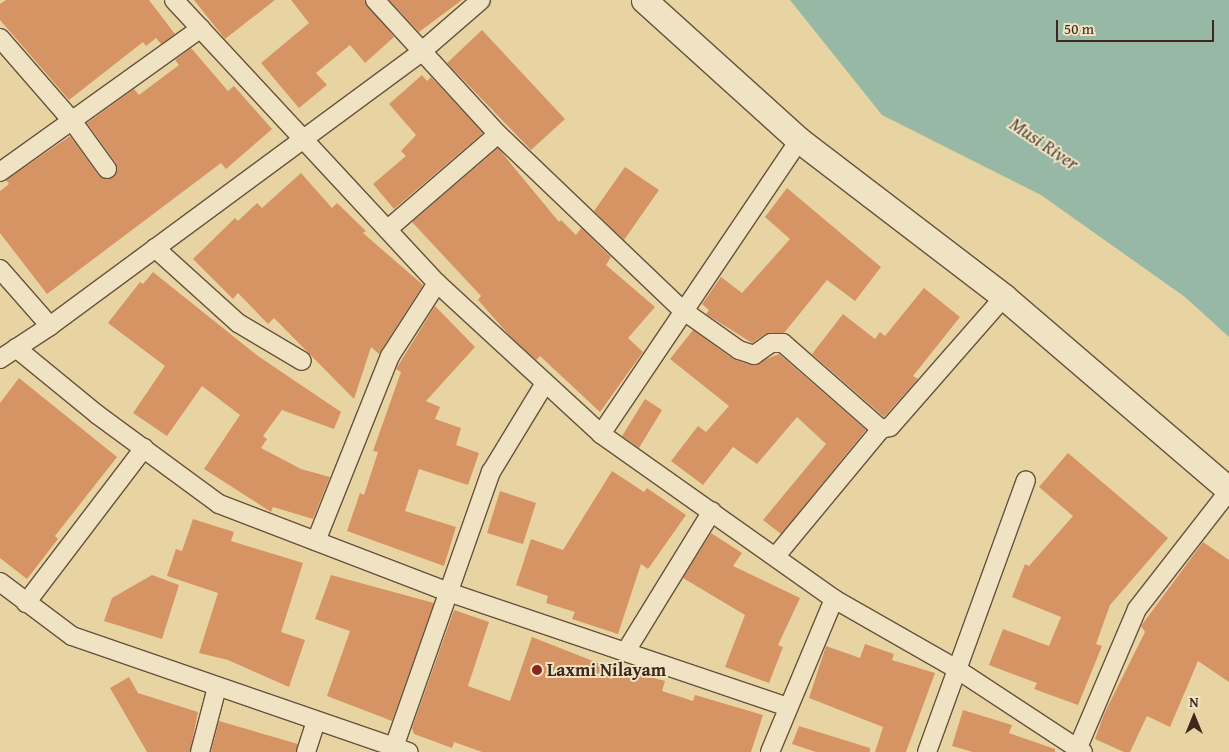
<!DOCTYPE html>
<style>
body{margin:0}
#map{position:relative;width:1229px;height:752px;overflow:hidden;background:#e8d4a2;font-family:"Gentium Book Plus",serif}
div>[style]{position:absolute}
.water>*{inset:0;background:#97b8a4}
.building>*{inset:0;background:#d69465}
.roads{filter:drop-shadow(1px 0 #68523e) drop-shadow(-1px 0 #68523e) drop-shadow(0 1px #68523e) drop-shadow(0 -1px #68523e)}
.street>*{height:18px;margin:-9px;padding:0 9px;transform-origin:9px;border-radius:9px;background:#f0e3c3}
.secondary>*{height:25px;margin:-12.5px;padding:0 12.5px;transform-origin:12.5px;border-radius:12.5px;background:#f0e3c3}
.dots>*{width:14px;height:14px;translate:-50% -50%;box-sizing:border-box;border:2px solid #f0e3c3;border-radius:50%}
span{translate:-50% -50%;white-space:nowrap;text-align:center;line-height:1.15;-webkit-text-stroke:4px #f0e3c3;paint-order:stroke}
.poi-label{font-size:18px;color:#3e271c;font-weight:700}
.left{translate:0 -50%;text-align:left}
.water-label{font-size:19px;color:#544b3e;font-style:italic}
.north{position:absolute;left:1169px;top:692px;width:50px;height:50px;-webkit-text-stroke:4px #f0e3c3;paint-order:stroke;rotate:0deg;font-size:14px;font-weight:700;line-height:20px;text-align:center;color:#3e271c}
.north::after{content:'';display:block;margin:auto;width:18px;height:22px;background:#3e271c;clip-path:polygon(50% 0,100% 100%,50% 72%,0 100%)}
.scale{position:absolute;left:1056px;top:20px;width:158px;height:22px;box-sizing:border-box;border:2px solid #3e271c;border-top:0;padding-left:6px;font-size:15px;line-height:18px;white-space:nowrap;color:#3e271c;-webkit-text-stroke:4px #f0e3c3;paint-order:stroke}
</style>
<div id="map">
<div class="water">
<i style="clip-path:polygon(790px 0,1229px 0,1229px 337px,1185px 297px,1041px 195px,882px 115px)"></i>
</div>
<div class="building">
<i style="clip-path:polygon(6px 0,149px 0,175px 34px,161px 44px,156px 38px,146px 46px,143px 42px,69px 100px,0 20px,0 4px)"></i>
<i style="clip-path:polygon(194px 0,275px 0,225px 39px)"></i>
<i style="clip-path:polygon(291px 0,365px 0,394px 37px,365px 63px,350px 45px,316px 73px,327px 85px,299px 108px,261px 63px,309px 23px)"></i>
<i style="clip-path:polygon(389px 0,462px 0,419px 32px)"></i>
<i style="clip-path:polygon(482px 30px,565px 119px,531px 150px,447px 63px)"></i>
<i style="clip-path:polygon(191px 48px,228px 91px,234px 86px,272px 129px,226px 169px,221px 163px,47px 294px,0 233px,0 191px,9px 184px,6px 180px,70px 136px,99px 176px,114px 177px,116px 163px,87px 123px,134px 89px,139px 95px,179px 65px,175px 60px)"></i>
<i style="clip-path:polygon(422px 75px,427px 81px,431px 77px,483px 133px,394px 209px,373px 184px,406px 156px,401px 151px,416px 135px,389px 104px)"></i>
<i style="clip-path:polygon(498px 148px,559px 222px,561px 220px,576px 235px,581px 228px,611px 257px,606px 265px,655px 307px,628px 338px,643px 352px,600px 412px,540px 356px,536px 360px,509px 335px,478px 300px,481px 296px,412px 222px)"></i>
<i style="clip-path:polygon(625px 167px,659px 190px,624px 240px,594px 211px)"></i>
<i style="clip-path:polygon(301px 173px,332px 208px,337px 203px,366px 231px,363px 233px,423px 285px,379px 354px,371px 347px,354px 399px,274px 318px,268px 324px,238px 293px,233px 299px,193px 259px,235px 218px,238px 221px,257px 203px,262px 208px)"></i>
<i style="clip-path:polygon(787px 188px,881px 267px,855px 301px,827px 280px,784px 333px,765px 334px,752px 343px,706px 314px,709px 310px,702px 304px,721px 277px,742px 293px,790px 239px,765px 217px)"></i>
<i style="clip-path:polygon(153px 272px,258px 356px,341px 412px,334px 429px,282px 410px,263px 436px,267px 439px,261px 448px,301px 469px,330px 477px,313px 519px,273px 507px,271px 512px,204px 469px,240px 415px,202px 386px,167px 436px,133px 413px,165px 366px,108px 323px,140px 282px,143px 284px)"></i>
<i style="clip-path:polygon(924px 288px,960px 317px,913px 376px,918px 379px,884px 417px,812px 354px,843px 314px,875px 339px,880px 332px,885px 336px)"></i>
<i style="clip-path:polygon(435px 306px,475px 347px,426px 401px,440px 407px,435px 419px,461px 428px,456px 445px,479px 453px,468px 485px,419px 469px,405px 511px,456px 527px,444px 566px,347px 531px,360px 493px,364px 495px,378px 452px,373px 451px,401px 372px,396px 369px)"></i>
<i style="clip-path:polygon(693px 330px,733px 359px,751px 365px,779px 354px,866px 430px,781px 534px,763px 520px,826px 444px,797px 417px,757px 464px,733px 447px,703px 485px,671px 461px,698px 426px,706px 432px,729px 406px,670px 359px)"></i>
<i style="clip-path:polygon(19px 378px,117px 457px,55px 536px,58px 539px,27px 579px,0 558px,0 403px)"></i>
<i style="clip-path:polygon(645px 399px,662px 410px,639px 448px,622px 436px)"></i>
<i style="clip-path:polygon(1068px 453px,1168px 538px,1110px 605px,1096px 644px,1102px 646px,1078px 705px,1034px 689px,1037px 683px,989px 665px,1003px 629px,1049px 646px,1061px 617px,1012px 597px,1025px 564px,1029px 566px,1073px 516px,1039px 487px)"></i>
<i style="clip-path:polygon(612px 471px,644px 492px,647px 488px,686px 515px,648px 569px,641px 564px,618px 634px,572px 619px,575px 612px,546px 603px,548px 596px,516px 585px,531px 539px,563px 550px)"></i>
<i style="clip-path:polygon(500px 491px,536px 503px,523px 544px,487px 533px)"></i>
<i style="clip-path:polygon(193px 519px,234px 532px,231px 541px,303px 563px,281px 632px,305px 640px,289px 687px,228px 660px,199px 653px,218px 593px,167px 576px,176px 549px,182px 551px)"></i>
<i style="clip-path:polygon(711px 533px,742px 553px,733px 566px,800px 598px,778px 645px,783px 647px,769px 683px,725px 667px,745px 615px,683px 578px)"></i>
<i style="clip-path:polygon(1203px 542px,1229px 560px,1229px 682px,1198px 661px,1170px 727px,1147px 716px,1130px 752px,1124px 752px,1095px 739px,1104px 714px,1145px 632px,1141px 626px)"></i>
<i style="clip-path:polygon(152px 575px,179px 585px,162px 639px,104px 621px,112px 598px)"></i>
<i style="clip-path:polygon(331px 575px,434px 603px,392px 721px,327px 696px,350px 631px,315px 619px)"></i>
<i style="clip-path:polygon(454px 610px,489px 622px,468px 686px,510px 701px,532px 637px,598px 663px,665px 681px,662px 691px,693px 701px,695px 695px,763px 715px,751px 752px,482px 752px,454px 742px,452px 748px,414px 734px,412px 728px)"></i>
<i style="clip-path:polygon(865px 644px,894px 654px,892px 660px,935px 673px,906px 752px,875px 752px,883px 727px,809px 698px,826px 646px,860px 658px)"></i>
<i style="clip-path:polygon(129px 677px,138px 693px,198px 712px,190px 752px,147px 752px,110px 688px)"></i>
<i style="clip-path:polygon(963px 710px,1012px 725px,1009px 733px,1055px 749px,1055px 752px,973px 752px,952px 746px)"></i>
<i style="clip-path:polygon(219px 721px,298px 744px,296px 752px,211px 752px)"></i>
<i style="clip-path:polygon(799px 726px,870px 748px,870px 752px,816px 752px,792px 744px)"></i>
</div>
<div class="roads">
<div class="street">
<i style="left:174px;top:0;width:386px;rotate:47.1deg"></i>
<i style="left:437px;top:283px;width:223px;rotate:42.6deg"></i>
<i style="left:601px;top:434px;width:286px;rotate:35.3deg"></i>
<i style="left:834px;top:599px;width:139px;rotate:29.7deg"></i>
<i style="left:955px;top:668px;width:153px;rotate:33.3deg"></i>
<i style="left:375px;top:0;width:182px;rotate:47.5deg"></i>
<i style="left:498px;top:134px;width:253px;rotate:43.7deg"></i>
<i style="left:681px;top:309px;width:71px;rotate:35.3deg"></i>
<i style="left:739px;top:350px;width:16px;rotate:18deg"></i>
<i style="left:754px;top:355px;width:21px;rotate:-35deg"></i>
<i style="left:771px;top:343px;width:12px"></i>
<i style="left:783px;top:343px;width:130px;rotate:41.3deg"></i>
<i style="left:881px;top:429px;width:165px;rotate:129.6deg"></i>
<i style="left:0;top:38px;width:111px;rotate:49deg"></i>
<i style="left:73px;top:122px;width:58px;rotate:54.1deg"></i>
<i style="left:0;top:172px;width:247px;rotate:-35.6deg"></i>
<i style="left:388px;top:229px;width:145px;rotate:-40.8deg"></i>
<i style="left:155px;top:248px;width:112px;rotate:42.1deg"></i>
<i style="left:238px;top:323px;width:74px;rotate:30.7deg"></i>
<i style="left:0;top:269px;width:76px;rotate:48.7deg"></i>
<i style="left:16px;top:348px;width:106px;rotate:39.3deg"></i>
<i style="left:98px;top:415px;width:150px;rotate:36.3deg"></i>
<i style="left:219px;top:504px;width:245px;rotate:21deg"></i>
<i style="left:448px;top:592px;width:358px;rotate:18.7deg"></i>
<i style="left:0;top:359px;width:60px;rotate:-33.4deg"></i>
<i style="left:50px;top:326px;width:461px;rotate:-36.4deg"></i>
<i style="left:421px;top:52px;width:79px;rotate:-40.9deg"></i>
<i style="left:881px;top:429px;width:9px;rotate:-13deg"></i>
<i style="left:890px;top:427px;width:173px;rotate:-48.8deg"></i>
<i style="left:601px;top:434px;width:354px;rotate:-56deg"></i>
<i style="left:316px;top:541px;width:199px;rotate:-68.2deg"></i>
<i style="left:390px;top:356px;width:87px;rotate:-57.2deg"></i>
<i style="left:0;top:582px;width:90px;rotate:36.9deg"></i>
<i style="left:72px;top:636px;width:356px;rotate:19deg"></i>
<i style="left:26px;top:603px;width:195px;rotate:-52.7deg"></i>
<i style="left:626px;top:651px;width:164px;rotate:-58.4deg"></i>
<i style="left:394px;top:747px;width:292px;rotate:-70.6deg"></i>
<i style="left:491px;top:472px;width:102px;rotate:-58.7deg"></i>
<i style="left:200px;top:752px;width:67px;rotate:-75.3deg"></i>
<i style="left:306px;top:752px;width:32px;rotate:-72deg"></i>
<i style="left:770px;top:752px;width:166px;rotate:-67.3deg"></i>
<i style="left:927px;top:752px;width:289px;rotate:-70deg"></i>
<i style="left:1076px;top:752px;width:155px;rotate:-66.9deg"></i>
<i style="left:1137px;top:609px;width:150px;rotate:-52.1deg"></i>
</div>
<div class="secondary">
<i style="left:644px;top:0;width:209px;rotate:42.1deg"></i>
<i style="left:799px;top:140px;width:258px;rotate:37.4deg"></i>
<i style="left:1004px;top:297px;width:296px;rotate:40.6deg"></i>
</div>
</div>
<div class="dots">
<i style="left:537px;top:670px;background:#8f2418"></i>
</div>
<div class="poi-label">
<span class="left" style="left:547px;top:670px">Laxmi Nilayam</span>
</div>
<div class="water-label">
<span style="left:1044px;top:144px;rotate:34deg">Musi River</span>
</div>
<div class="north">N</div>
<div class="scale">50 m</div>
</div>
